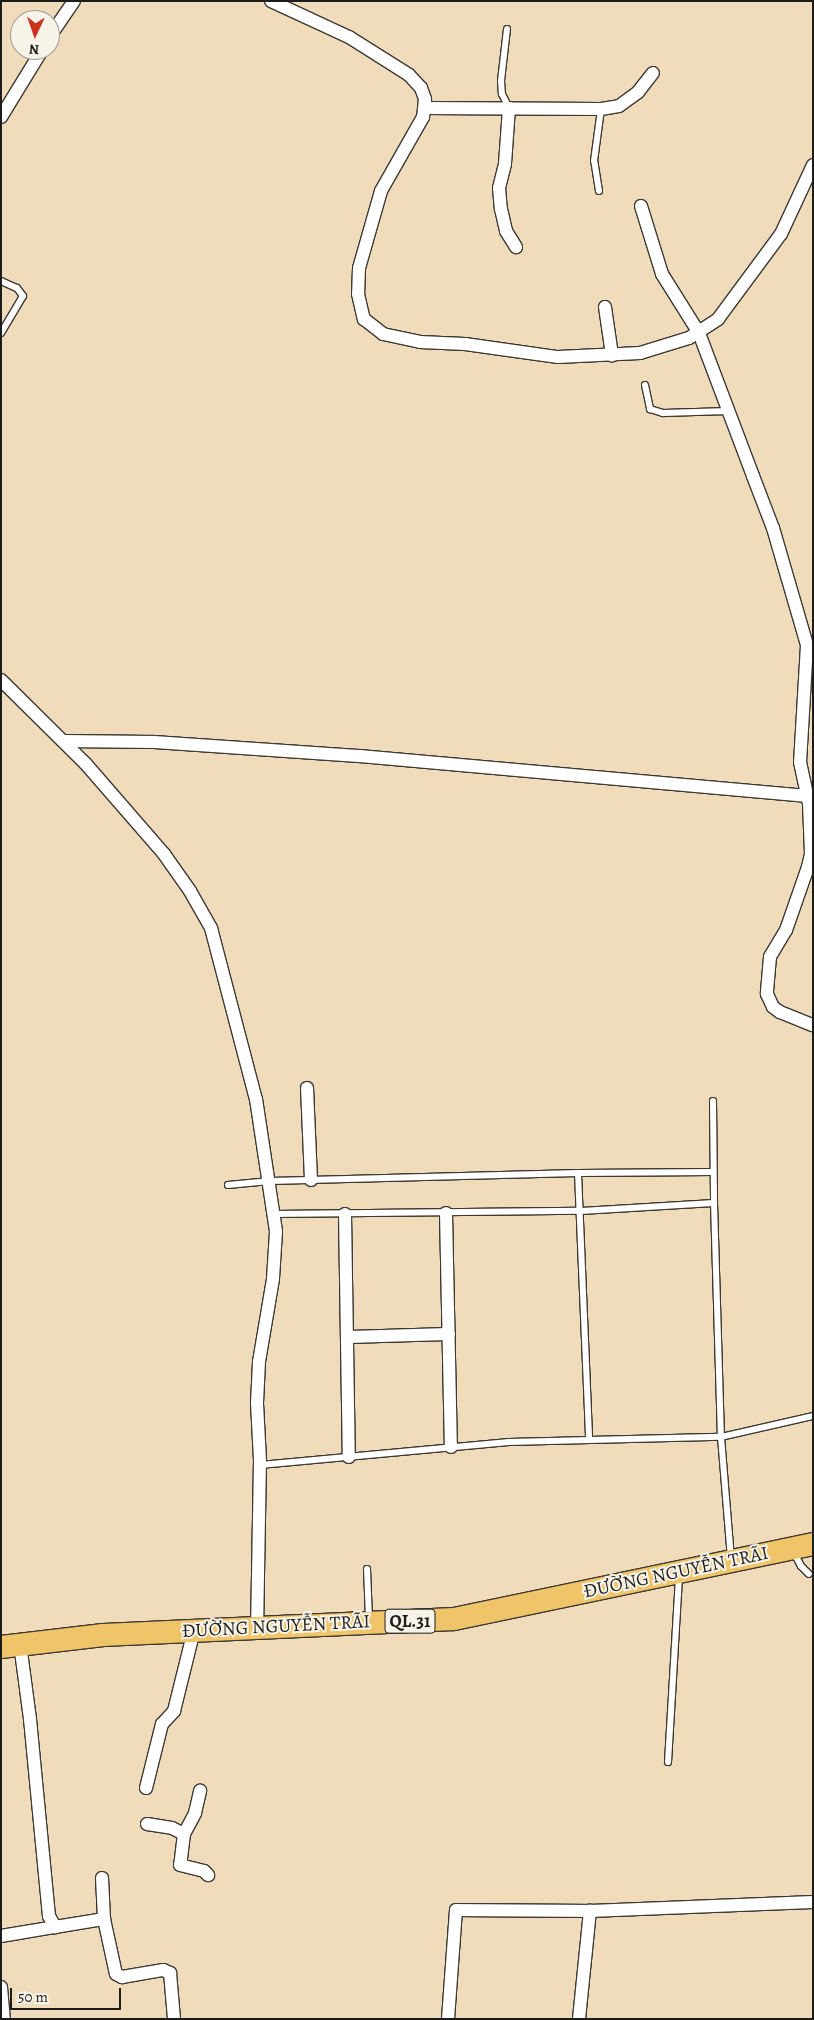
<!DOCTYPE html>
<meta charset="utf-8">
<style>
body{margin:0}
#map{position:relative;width:814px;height:2020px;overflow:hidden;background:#f0dbba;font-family:Alegreya,serif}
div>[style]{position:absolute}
.roads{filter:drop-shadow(1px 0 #3c3934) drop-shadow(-1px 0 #3c3934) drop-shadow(0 1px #3c3934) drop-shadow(0 -1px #3c3934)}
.lane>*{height:6px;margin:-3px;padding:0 3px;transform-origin:3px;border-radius:3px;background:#fff}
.street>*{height:12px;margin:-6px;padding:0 6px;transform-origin:6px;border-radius:6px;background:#fff}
.highway>*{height:22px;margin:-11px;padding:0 11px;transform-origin:11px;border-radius:11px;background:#f0c469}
span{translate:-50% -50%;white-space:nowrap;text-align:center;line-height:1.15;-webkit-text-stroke:4px #f7f3e8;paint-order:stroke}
.shield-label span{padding:1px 4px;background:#f7f3e8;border:1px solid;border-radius:4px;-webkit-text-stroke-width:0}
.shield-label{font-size:18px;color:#1c1c1c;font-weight:700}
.street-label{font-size:19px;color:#1c1c1c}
.frame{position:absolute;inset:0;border:2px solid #1c1c1c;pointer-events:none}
.north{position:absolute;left:10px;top:10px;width:50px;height:50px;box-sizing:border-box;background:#f7f3e8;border:1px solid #9f9d96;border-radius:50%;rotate:183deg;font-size:14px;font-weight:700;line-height:20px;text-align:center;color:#1c1c1c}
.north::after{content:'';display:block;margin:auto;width:18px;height:22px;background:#c8321e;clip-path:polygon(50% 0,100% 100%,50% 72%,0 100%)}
.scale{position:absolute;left:10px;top:1988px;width:111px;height:22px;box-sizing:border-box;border:2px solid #1c1c1c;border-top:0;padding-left:6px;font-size:15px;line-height:18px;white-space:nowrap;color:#1c1c1c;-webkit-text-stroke:4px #f7f3e8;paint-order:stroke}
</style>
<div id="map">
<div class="roads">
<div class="lane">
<i style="left:507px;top:29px;width:52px;rotate:96.6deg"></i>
<i style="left:501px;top:81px;width:13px;rotate:86deg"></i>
<i style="left:502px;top:94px;width:16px;rotate:63deg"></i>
<i style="left:599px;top:191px;width:30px;rotate:-99deg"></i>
<i style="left:594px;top:161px;width:52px;rotate:-82.3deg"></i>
<i style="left:1px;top:281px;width:17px;rotate:24deg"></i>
<i style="left:17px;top:288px;width:10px;rotate:53deg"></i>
<i style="left:23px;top:296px;width:43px;rotate:120.7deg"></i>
<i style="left:645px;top:385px;width:25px;rotate:78deg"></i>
<i style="left:650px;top:409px;width:14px;rotate:17deg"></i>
<i style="left:663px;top:413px;width:65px;rotate:-1.8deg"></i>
<i style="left:713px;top:1101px;width:102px;rotate:89.4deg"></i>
<i style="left:714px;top:1203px;width:234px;rotate:88.3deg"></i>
<i style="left:721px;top:1437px;width:121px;rotate:85.3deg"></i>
<i style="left:578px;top:1173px;width:267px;rotate:87.6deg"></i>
<i style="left:228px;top:1185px;width:42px;rotate:-5.4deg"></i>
<i style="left:270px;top:1181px;width:308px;rotate:-1.5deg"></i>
<i style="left:578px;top:1173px;width:135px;rotate:-0.4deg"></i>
<i style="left:274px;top:1214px;width:307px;rotate:-0.6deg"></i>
<i style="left:581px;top:1211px;width:133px;rotate:-3.4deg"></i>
<i style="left:260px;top:1465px;width:250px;rotate:-5.3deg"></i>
<i style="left:509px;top:1442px;width:212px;rotate:-1.4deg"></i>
<i style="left:721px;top:1437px;width:94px;rotate:-12.9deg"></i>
<i style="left:793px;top:1551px;width:17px;rotate:62deg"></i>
<i style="left:801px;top:1566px;width:11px;rotate:45deg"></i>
<i style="left:367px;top:1569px;width:49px;rotate:87.7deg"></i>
<i style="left:668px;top:1762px;width:186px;rotate:-86.6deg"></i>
</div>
<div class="street">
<i style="left:271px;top:1px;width:86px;rotate:24.8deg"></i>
<i style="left:349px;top:37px;width:71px;rotate:32.3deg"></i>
<i style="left:409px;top:75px;width:18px;rotate:47deg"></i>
<i style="left:421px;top:88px;width:12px;rotate:70deg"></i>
<i style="left:425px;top:99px;width:18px;rotate:96deg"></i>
<i style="left:423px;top:117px;width:85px;rotate:119.6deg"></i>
<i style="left:381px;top:191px;width:80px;rotate:105.9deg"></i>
<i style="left:359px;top:268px;width:26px;rotate:92deg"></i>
<i style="left:358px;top:294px;width:26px;rotate:77deg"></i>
<i style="left:364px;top:319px;width:24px;rotate:38deg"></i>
<i style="left:383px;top:334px;width:38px;rotate:12deg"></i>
<i style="left:420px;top:342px;width:45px;rotate:2.5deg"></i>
<i style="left:465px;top:344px;width:94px;rotate:8deg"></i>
<i style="left:558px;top:357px;width:82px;rotate:-2.8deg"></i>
<i style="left:640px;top:353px;width:51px;rotate:-17deg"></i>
<i style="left:689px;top:338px;width:35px;rotate:-33deg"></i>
<i style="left:718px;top:319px;width:106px;rotate:-53.5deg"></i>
<i style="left:781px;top:234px;width:76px;rotate:-65.1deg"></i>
<i style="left:50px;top:36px;width:42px;rotate:-55.6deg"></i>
<i style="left:425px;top:108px;width:176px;rotate:0.3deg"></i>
<i style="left:601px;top:109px;width:18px;rotate:-9deg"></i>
<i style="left:619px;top:106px;width:24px;rotate:-36deg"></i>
<i style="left:638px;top:92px;width:24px;rotate:-52deg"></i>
<i style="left:509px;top:108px;width:56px;rotate:94.1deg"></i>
<i style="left:505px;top:164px;width:25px;rotate:104deg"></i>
<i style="left:499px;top:188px;width:21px;rotate:85deg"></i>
<i style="left:501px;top:209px;width:23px;rotate:77deg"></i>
<i style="left:506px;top:231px;width:19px;rotate:58deg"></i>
<i style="left:1px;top:117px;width:79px;rotate:-58.5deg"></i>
<i style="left:641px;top:206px;width:71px;rotate:72.8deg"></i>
<i style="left:662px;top:274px;width:70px;rotate:57.9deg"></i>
<i style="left:699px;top:333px;width:153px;rotate:69.3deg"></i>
<i style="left:753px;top:476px;width:56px;rotate:69deg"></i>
<i style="left:773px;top:528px;width:122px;rotate:73.8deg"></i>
<i style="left:807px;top:645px;width:117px;rotate:93.4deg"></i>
<i style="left:800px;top:762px;width:43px;rotate:77.9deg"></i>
<i style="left:809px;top:804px;width:50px;rotate:87.7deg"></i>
<i style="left:811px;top:854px;width:13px;rotate:103deg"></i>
<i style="left:808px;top:867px;width:67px;rotate:109.2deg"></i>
<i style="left:786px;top:930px;width:31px;rotate:121deg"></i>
<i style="left:770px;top:957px;width:37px;rotate:95deg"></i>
<i style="left:767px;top:994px;width:14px;rotate:65deg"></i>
<i style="left:773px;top:1007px;width:9px;rotate:36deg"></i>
<i style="left:780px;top:1012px;width:35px;rotate:22deg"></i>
<i style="left:605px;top:307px;width:49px;rotate:81.7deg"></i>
<i style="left:1px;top:680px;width:118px;rotate:44.7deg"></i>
<i style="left:85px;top:763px;width:121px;rotate:49deg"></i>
<i style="left:164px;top:854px;width:45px;rotate:54.9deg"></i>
<i style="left:190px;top:891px;width:43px;rotate:60.4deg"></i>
<i style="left:211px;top:928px;width:177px;rotate:75.3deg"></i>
<i style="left:256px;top:1099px;width:134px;rotate:81.4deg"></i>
<i style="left:276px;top:1232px;width:47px;rotate:93.7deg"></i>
<i style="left:273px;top:1279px;width:84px;rotate:99.6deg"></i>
<i style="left:259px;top:1362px;width:41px;rotate:92.8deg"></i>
<i style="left:257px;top:1403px;width:57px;rotate:87deg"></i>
<i style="left:260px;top:1460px;width:167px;rotate:91deg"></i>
<i style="left:64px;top:741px;width:89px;rotate:0.6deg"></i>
<i style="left:153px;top:742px;width:207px;rotate:3.9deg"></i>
<i style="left:360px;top:756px;width:449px;rotate:5.1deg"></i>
<i style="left:307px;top:1088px;width:92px;rotate:87.5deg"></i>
<i style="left:446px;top:1213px;width:234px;rotate:88.8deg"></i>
<i style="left:345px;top:1214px;width:243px;rotate:89.1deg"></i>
<i style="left:347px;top:1337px;width:102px;rotate:-1.7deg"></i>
<i style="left:20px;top:1644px;width:76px;rotate:82.4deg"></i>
<i style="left:30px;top:1719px;width:198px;rotate:84.5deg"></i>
<i style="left:49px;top:1916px;width:13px;rotate:61deg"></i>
<i style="left:55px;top:1927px;width:50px;rotate:-9.3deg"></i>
<i style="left:146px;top:1788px;width:66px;rotate:-76deg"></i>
<i style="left:162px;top:1724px;width:18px;rotate:-47deg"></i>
<i style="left:174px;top:1711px;width:83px;rotate:-76.1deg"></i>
<i style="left:147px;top:1824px;width:25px;rotate:9deg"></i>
<i style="left:172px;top:1828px;width:13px;rotate:27deg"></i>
<i style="left:184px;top:1834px;width:31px;rotate:97deg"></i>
<i style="left:180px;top:1865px;width:25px;rotate:14deg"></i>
<i style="left:204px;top:1871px;width:6px;rotate:45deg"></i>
<i style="left:184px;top:1834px;width:24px;rotate:-62deg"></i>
<i style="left:195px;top:1813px;width:23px;rotate:-77deg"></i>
<i style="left:102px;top:1878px;width:41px;rotate:87.2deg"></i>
<i style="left:104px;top:1919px;width:56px;rotate:77.7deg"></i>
<i style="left:116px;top:1974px;width:7px;rotate:27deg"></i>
<i style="left:122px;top:1977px;width:42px;rotate:-9.7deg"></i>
<i style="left:163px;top:1970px;width:8px;rotate:23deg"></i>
<i style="left:170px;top:1973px;width:46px;rotate:85deg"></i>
<i style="left:1px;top:1936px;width:55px;rotate:-9.5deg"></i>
<i style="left:1px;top:1987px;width:32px;rotate:85deg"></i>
<i style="left:448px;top:2019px;width:109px;rotate:-85.8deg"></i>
<i style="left:456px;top:1910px;width:134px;rotate:0.4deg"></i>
<i style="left:579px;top:2019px;width:109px;rotate:-84.2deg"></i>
<i style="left:590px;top:1911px;width:223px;rotate:-2.3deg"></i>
</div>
<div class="highway">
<i style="left:1px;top:1647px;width:103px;rotate:-6.7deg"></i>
<i style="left:103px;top:1635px;width:351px;rotate:-2.6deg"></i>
<i style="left:454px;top:1619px;width:367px;rotate:-11.8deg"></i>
</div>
</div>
<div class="shield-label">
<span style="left:410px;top:1621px">QL.31</span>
</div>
<div class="street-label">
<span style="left:676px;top:1573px;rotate:-12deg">ĐƯỜNG NGUYỄN TRÃI</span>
<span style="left:276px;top:1627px;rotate:-3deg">ĐƯỜNG NGUYỄN TRÃI</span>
</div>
<div class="frame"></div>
<div class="north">N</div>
<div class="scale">50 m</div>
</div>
